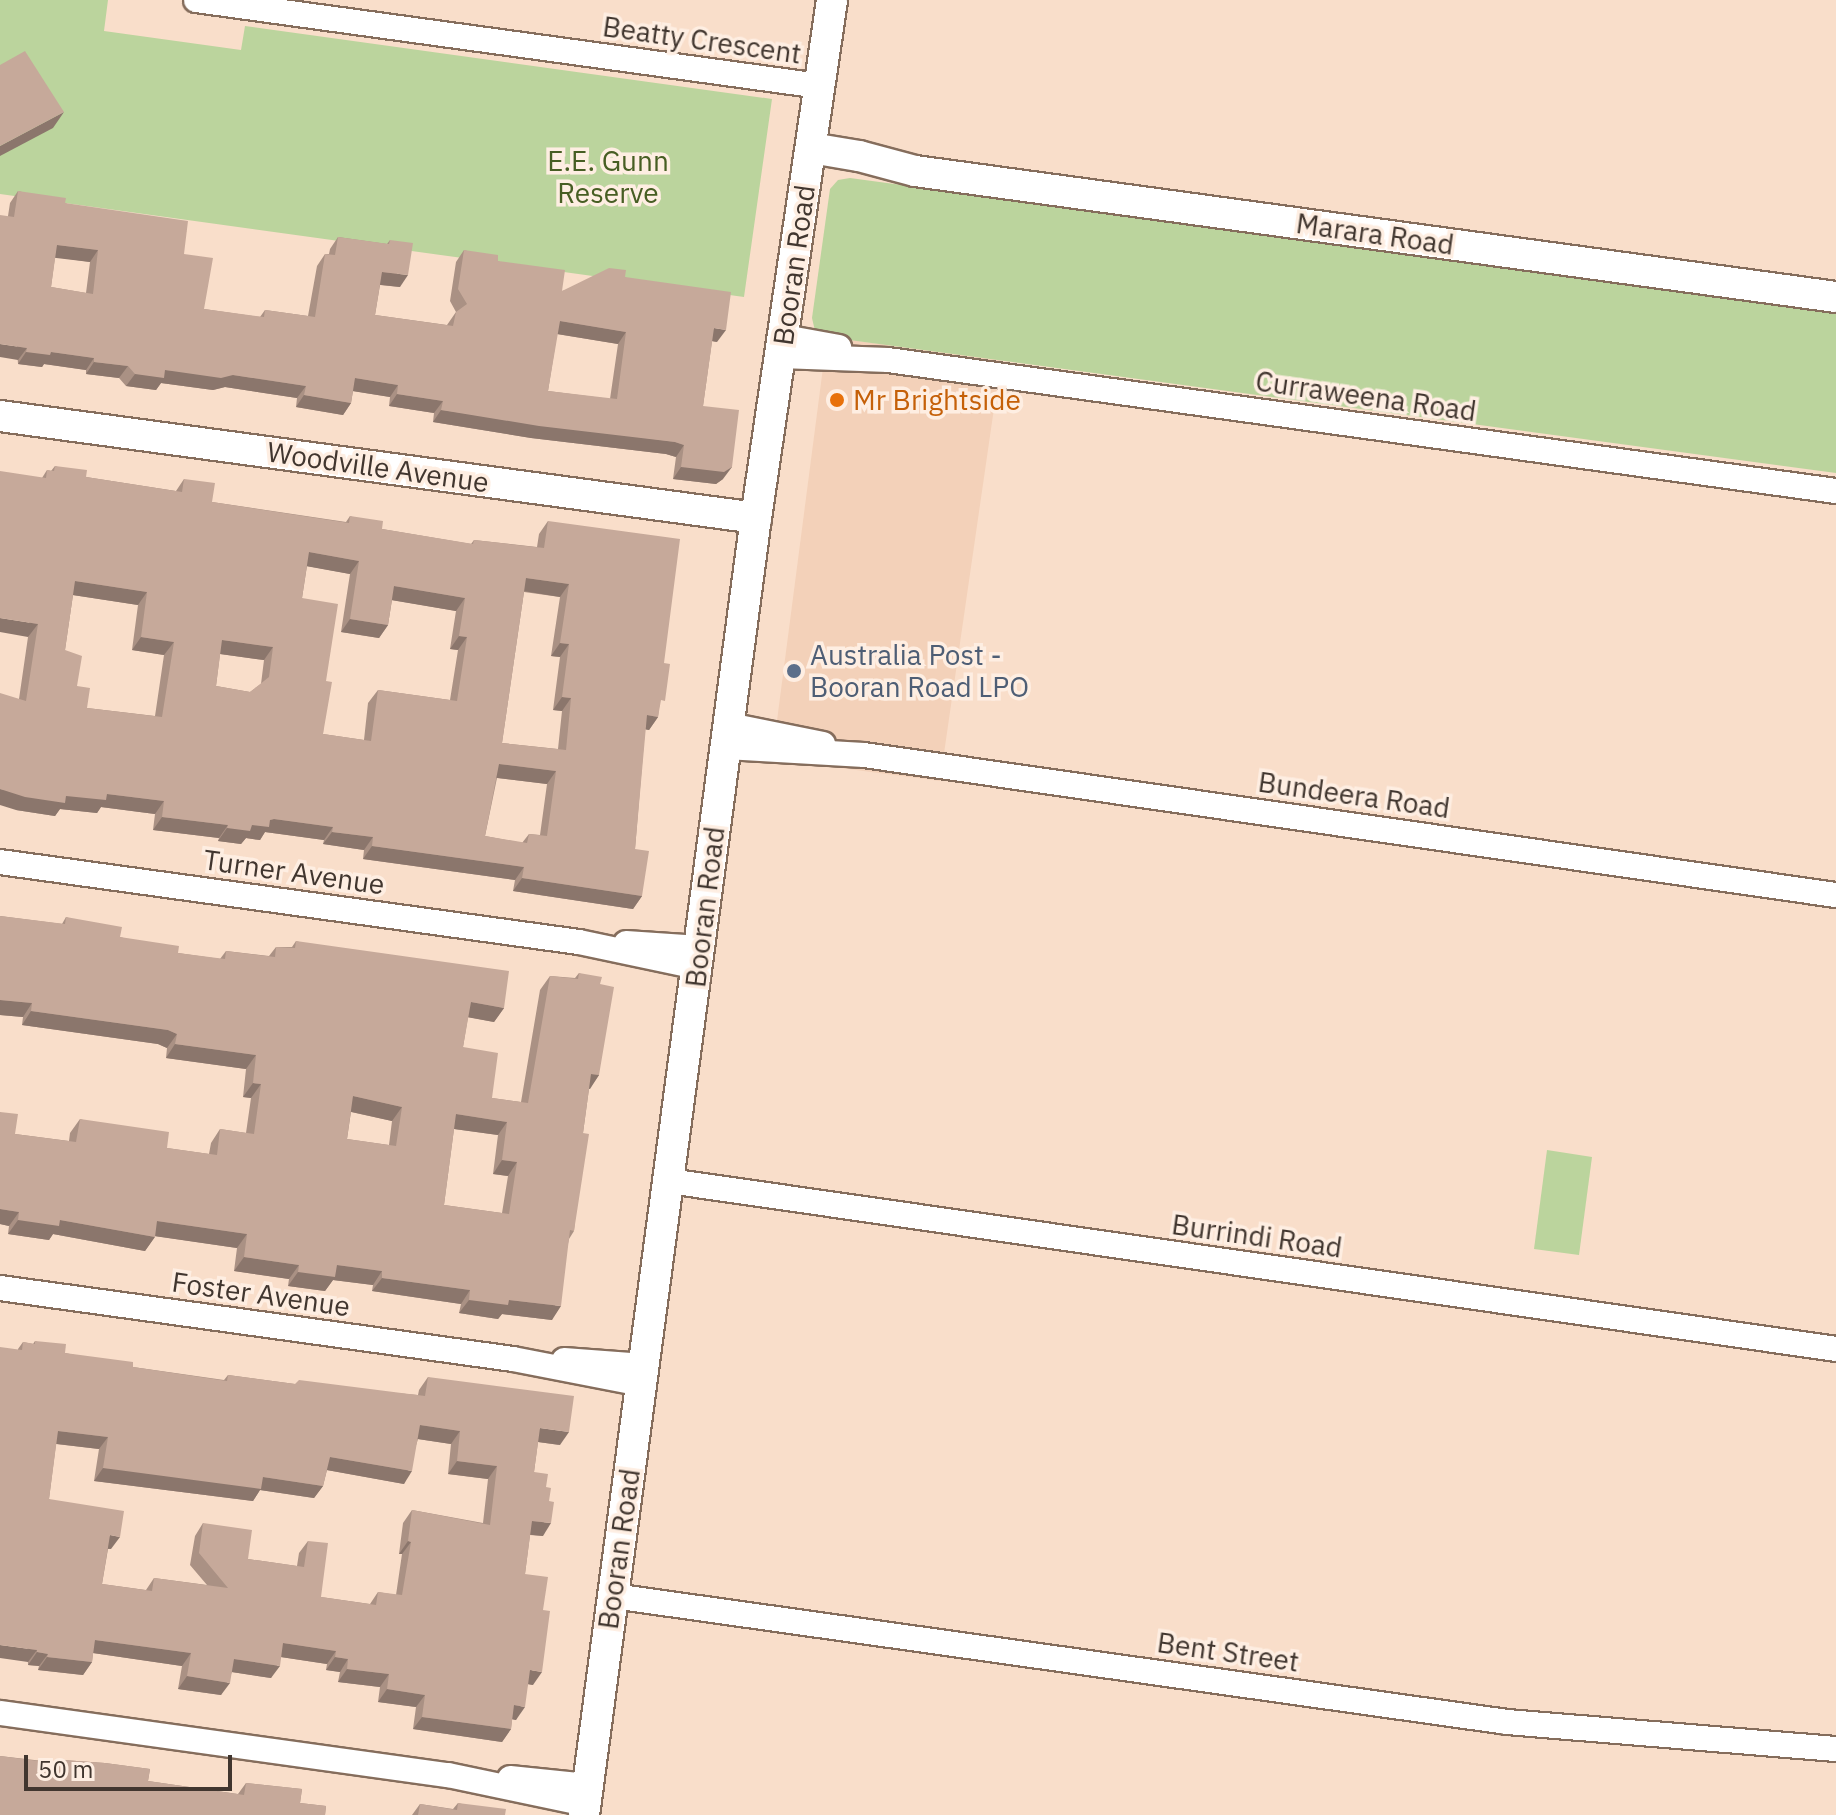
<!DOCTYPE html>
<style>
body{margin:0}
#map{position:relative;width:1836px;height:1815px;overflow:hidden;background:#f9deca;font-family:"IBM Plex Sans",sans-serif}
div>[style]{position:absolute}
.built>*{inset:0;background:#f3d1b9}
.green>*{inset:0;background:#bbd49d}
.roads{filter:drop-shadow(2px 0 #856d5c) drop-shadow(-2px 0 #856d5c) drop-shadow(0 2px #856d5c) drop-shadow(0 -2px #856d5c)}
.minor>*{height:24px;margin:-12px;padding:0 12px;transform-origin:12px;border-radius:12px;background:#fff}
.tertiary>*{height:30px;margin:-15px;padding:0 15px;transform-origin:15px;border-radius:15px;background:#fff}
.wall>*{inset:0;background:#aa9184}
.shaded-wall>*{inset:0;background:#8b766c}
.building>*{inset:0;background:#c6a99a}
.dots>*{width:22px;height:22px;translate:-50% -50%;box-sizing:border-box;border:4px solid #feeee2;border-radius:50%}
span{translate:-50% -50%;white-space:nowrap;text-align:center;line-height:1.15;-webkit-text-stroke:7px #feeee2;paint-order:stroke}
.street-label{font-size:28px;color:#41362f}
.park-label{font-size:28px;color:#475e23}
.food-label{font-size:28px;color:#c56008}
.left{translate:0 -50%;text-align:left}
.service-label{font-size:28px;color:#4e5e75}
.scale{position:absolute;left:24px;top:1755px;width:208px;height:36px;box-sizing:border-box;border:4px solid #41362f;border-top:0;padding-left:10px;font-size:24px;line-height:28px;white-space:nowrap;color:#41362f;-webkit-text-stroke:6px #feeee2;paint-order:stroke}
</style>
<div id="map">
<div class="built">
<i style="clip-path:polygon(827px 337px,1001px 360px,940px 781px,772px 759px)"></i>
</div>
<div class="green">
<i style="clip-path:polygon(0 0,108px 0,104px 31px,241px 50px,245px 26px,772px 99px,744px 297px,0 194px)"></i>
<i style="clip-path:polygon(850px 178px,1836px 311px,1836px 473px,827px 337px,815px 331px,812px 318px,830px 189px,838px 180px)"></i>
<i style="clip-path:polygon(1547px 1150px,1592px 1157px,1579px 1255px,1534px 1249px)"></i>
</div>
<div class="roads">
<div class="minor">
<i style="left:196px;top:0;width:630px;rotate:7.85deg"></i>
<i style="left:784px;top:337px;width:56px;rotate:10.3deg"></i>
<i style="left:781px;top:356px;width:107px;rotate:2.1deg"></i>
<i style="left:888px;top:360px;width:957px;rotate:7.87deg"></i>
<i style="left:729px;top:725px;width:96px;rotate:11.4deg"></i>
<i style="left:726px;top:747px;width:138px;rotate:3.3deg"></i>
<i style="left:864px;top:755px;width:982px;rotate:8.2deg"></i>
<i style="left:0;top:862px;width:585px;rotate:7.87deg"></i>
<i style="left:579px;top:942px;width:122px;rotate:11.9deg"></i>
<i style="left:626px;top:943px;width:74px;rotate:3.9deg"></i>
<i style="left:669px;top:1181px;width:1179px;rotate:8.19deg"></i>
<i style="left:0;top:1288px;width:518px;rotate:7.88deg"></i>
<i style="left:513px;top:1359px;width:131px;rotate:11deg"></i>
<i style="left:564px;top:1360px;width:80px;rotate:4.3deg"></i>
<i style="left:613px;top:1596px;width:903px;rotate:8.02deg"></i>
<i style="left:1507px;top:1722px;width:330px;rotate:4.7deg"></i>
<i style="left:0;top:1713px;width:452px;rotate:7.9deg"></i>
<i style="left:448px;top:1775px;width:141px;rotate:11.9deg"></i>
<i style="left:510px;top:1778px;width:78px;rotate:5.9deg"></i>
</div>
<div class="tertiary">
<i style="left:811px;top:148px;width:49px;rotate:9.5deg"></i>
<i style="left:859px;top:156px;width:58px;rotate:15deg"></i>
<i style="left:915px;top:171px;width:930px;rotate:7.79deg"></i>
<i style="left:0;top:416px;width:763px;rotate:7.68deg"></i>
<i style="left:584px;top:1815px;width:1308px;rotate:-82.45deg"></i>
<i style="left:756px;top:518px;width:524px;rotate:-81.65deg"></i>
</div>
</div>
<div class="wall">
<i style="clip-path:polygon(evenodd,18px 191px,65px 203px,184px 254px,204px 309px,260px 317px,265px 310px,308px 316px,317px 266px,325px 254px,329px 254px,330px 249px,338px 237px,387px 244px,390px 240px,400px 287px,380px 285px,375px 315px,447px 325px,456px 312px,450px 301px,456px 262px,464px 250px,498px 261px,562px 291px,625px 277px,717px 342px,712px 341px,703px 406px,723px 479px,716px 484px,673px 479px,676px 457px,666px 454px,531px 438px,433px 422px,434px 413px,389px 406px,390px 397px,353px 391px,351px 403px,343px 415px,296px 407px,297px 398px,225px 387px,213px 390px,161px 383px,156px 390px,126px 386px,119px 378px,86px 374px,86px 370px,44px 364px,42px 367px,18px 364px,8px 216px,10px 203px,18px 191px,55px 257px,90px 262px,86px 293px,51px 287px,55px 257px,18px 191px,557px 334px,618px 344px,610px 399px,548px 391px,557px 334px)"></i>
<i style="clip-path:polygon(evenodd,55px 466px,86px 477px,176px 491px,184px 479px,212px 502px,346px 522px,350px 516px,382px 529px,471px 544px,474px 540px,537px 547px,539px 534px,548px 521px,664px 663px,658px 717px,649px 730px,645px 729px,635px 849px,642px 896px,633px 909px,513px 891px,515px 880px,363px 859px,364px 850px,323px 844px,324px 840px,265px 832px,260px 840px,246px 838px,241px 844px,218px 841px,219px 838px,153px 830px,155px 814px,101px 807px,97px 813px,60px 809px,55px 816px,16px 810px,19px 699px,28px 637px,42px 478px,47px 470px,51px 471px,55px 466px,307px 566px,350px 574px,341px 632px,379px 638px,388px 625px,392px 600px,456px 611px,450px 649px,458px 650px,450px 700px,378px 690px,368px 703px,364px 740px,323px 734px,326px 681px,302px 598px,307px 566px,55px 466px,524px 592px,560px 597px,551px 656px,560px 657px,553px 710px,562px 711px,558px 749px,502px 743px,524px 592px,55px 466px,73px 595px,138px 605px,132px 650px,164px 655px,155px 716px,87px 708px,77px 686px,65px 650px,73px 595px,55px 466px,220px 654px,264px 660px,261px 684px,250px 692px,216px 686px,220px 654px,55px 466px,497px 778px,547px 784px,540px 835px,529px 834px,522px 843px,485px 836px,497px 778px)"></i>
<i style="clip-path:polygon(evenodd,0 916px,62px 924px,66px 917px,120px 937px,178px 953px,220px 959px,226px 951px,269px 956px,276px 947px,292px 947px,296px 941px,504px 1008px,494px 1022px,468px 1017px,463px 1047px,492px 1098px,521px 1102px,540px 990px,550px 976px,575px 978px,579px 973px,600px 984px,599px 1075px,589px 1089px,583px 1133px,574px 1231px,569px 1239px,552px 1320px,502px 1314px,498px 1319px,459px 1313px,461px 1304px,372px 1291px,373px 1285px,333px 1280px,325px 1291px,288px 1286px,289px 1279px,234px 1271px,237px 1248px,155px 1236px,145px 1251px,53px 1234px,49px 1240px,8px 1234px,9px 1226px,0 1224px,0 1112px,15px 1134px,69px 1141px,70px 1133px,80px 1119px,167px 1148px,209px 1154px,211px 1143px,220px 1129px,246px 1133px,251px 1098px,243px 1097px,246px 1069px,166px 1058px,167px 1048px,158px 1044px,22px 1025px,23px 1017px,0 1015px,0 916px,351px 1112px,392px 1121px,389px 1145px,347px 1139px,351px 1112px,0 916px,454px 1129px,498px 1135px,493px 1174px,508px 1176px,502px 1213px,444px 1205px,454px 1129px)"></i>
<i style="clip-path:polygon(evenodd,35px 1341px,65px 1353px,133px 1367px,224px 1380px,228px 1375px,295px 1384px,418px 1395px,419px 1390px,428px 1377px,560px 1445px,538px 1442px,534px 1472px,546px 1487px,543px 1536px,530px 1535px,525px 1574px,533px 1685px,528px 1684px,516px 1720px,512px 1719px,511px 1729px,502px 1742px,413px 1729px,416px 1707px,378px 1702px,380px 1687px,338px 1682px,340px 1672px,326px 1670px,327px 1664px,281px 1657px,271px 1678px,232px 1672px,221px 1695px,178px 1689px,182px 1666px,93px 1653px,92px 1662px,83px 1675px,38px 1670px,39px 1666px,28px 1665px,18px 1349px,23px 1342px,33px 1344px,35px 1341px,418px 1439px,451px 1444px,448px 1474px,488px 1479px,483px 1523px,412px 1510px,403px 1523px,399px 1554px,402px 1554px,396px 1595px,378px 1592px,370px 1604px,321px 1597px,308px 1541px,299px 1553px,297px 1566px,248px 1559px,203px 1523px,195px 1536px,190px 1565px,207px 1585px,154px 1578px,146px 1590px,102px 1584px,108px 1549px,111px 1549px,49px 1499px,56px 1444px,99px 1449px,94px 1481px,253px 1501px,260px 1490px,314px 1498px,323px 1486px,327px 1470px,404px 1484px,418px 1439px)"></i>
<i style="clip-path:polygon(0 1756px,60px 1763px,63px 1760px,105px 1763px,150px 1769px,148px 1781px,238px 1794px,246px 1783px,302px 1789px,300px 1803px,326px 1806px,325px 1815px,0 1815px)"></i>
<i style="clip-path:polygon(458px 1803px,505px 1815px,412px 1815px,420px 1804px,453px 1809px)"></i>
</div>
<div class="shaded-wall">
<i style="clip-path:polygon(64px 112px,53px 128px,0 156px,0 146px)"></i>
<i style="clip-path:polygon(57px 245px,98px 250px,90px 262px,48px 257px)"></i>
<i style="clip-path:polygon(382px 272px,408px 275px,400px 287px,373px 284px)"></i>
<i style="clip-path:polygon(560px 321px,626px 332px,618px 344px,551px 333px)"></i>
<i style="clip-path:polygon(714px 328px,726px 330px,717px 342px,706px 340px)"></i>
<i style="clip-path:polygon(0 344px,27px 348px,18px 360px,0 357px)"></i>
<i style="clip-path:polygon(26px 352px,51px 352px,94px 358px,86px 370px,44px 364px,42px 367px,18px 364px)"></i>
<i style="clip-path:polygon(94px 362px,128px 366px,119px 378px,86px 374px)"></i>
<i style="clip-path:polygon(165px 370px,233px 375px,306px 386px,297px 398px,225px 387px,213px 390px,161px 383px,156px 390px,126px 386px,135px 374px)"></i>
<i style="clip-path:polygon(355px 378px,398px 385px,390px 397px,346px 390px)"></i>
<i style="clip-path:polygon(397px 394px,443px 401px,434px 413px,389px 406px)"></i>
<i style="clip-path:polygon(304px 395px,351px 403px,343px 415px,296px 407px)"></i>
<i style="clip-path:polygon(441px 410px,675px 442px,684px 445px,676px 457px,666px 454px,531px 438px,433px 422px)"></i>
<i style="clip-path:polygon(681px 467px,732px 467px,723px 479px,716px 484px,673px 479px)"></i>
<i style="clip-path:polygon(309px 552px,359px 561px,350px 574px,300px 565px)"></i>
<i style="clip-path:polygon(526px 578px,569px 584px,560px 597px,517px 590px)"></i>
<i style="clip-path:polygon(75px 581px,147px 592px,138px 605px,66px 594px)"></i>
<i style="clip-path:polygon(394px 586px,465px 598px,456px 611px,385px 599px)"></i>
<i style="clip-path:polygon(0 618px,38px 624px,28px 637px,0 632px)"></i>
<i style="clip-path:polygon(350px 619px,388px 625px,379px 638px,341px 632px)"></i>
<i style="clip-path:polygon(459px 636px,467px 637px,458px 650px,450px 649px)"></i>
<i style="clip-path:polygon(141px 637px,174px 642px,164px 655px,132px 650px)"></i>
<i style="clip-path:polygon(222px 640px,273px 647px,264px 660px,213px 653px)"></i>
<i style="clip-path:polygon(560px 643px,569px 644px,560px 657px,551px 656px)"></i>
<i style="clip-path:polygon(562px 697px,571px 698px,562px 711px,553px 710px)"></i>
<i style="clip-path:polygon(647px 715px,658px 717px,649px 730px,638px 728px)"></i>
<i style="clip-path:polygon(499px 764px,556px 771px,547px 784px,490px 777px)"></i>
<i style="clip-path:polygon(0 789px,66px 796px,107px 794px,164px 801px,155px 814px,101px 807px,97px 813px,60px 809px,55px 816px,16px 810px,0 805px)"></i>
<i style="clip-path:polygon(162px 817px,228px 825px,219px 838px,153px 830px)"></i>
<i style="clip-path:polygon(274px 819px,333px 827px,324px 840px,265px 832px,260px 840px,246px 838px,241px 844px,218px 841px,227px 828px,252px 825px)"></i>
<i style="clip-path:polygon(332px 832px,373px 837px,364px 850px,323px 844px)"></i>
<i style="clip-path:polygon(372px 846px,524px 867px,515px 880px,363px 859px)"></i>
<i style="clip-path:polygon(522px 878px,642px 896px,633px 909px,513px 891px)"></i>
<i style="clip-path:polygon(0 1000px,32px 1003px,23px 1017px,0 1015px)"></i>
<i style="clip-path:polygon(471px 1002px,504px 1008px,494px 1022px,461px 1016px)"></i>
<i style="clip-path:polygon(31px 1011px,168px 1030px,177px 1034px,167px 1048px,158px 1044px,22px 1025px)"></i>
<i style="clip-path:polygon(175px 1044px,256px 1055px,246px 1069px,166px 1058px)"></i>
<i style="clip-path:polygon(591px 1074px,599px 1075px,590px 1089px,581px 1087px)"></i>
<i style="clip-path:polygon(253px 1083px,261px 1084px,251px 1098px,243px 1097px)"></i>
<i style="clip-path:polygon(353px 1096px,402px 1107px,392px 1121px,343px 1110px)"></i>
<i style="clip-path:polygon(456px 1114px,507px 1122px,498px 1135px,447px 1128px)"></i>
<i style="clip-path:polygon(502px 1160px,517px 1162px,508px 1176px,493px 1174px)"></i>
<i style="clip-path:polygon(0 1209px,19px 1212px,9px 1226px,0 1224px)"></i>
<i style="clip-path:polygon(18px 1220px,60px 1220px,155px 1237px,145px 1251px,53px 1234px,49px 1240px,8px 1234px)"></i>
<i style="clip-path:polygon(157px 1221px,247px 1234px,237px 1248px,147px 1235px)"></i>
<i style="clip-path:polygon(244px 1257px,299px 1265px,289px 1279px,234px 1271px)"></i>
<i style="clip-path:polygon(337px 1265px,382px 1271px,373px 1285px,333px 1280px,325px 1291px,288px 1286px,298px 1272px)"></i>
<i style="clip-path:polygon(382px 1278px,470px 1290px,461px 1304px,372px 1291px)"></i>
<i style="clip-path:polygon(469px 1300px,509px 1300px,561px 1306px,552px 1320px,502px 1314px,498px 1319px,459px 1313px)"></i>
<i style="clip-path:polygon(420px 1425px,460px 1431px,451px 1444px,411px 1438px)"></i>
<i style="clip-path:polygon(540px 1428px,569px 1432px,560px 1445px,531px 1441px)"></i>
<i style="clip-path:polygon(58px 1431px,108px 1437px,99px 1449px,49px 1443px)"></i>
<i style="clip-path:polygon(330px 1457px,412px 1471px,404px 1484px,321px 1469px)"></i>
<i style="clip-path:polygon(457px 1461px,497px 1466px,488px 1479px,448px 1474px)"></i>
<i style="clip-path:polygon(103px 1468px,263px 1477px,323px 1486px,314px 1498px,260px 1490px,253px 1501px,94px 1481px)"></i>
<i style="clip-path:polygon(532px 1521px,551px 1523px,543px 1536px,523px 1534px)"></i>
<i style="clip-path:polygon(110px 1535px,120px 1537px,111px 1549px,101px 1548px)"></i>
<i style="clip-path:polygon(408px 1541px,411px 1542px,402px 1554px,399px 1554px)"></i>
<i style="clip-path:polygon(95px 1640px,191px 1653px,182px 1666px,86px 1652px)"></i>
<i style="clip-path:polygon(283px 1643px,336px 1651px,327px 1664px,274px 1656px)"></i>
<i style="clip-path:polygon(0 1645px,37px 1650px,28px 1662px,0 1658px)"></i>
<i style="clip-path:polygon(37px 1652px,48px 1654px,39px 1666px,28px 1665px)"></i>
<i style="clip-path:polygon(47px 1657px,92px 1662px,83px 1675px,38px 1670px)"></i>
<i style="clip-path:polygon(335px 1657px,348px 1659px,340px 1672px,326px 1670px)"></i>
<i style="clip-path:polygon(234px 1659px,280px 1666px,271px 1678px,225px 1671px)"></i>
<i style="clip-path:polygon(347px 1669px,389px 1674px,380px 1687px,338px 1682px)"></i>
<i style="clip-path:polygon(530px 1670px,542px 1672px,533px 1685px,521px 1683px)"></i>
<i style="clip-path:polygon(187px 1676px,230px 1683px,221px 1695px,178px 1689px)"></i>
<i style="clip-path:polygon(387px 1689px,425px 1695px,416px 1707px,378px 1702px)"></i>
<i style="clip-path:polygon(514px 1705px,525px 1707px,516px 1720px,505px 1718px)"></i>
<i style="clip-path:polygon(422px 1717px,511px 1729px,502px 1742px,413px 1729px)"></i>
</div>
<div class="building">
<i style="clip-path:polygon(25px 51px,64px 112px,0 146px,0 65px)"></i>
<i style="clip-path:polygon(evenodd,18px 191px,66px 198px,65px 203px,188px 221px,184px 254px,213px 258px,204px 309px,264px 317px,265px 310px,315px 317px,325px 254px,335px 255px,338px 237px,389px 244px,390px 240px,413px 243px,408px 275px,382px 272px,375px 315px,453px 326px,456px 312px,467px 304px,458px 289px,464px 250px,498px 255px,498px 261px,565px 270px,562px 291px,609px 268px,626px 270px,625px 277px,731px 292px,726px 330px,714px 328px,703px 406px,739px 410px,732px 467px,724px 472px,681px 467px,684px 445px,675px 442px,539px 426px,441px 410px,443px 401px,397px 394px,398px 385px,355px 378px,351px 403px,304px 395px,306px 386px,233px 375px,221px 378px,165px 370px,164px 378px,135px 374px,128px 366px,94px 362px,94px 358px,51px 352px,50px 355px,26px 352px,27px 348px,0 344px,0 215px,14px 217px,18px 191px,57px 245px,98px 250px,93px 294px,51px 287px,57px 245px,18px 191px,560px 321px,626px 332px,617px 399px,548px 391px,560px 321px)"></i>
<i style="clip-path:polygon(evenodd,55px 466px,87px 470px,86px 477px,182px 492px,184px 479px,215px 483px,212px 502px,349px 523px,350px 516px,383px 521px,382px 529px,473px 544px,474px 540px,544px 548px,548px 521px,680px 539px,664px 663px,670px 664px,665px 701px,661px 700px,658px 717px,647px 715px,635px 849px,649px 851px,642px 896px,522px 878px,524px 867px,372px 846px,373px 837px,332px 832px,333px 827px,274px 819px,270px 820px,269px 827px,252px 825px,250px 831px,227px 828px,228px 825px,162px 817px,164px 801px,107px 794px,106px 800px,66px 796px,65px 803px,25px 797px,0 789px,0 693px,26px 701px,38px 624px,0 618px,0 471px,46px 478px,47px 470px,54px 471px,55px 466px,309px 552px,359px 561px,350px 619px,388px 625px,394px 586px,465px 598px,459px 636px,467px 637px,457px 701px,378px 690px,371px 741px,323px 734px,332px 682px,326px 681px,338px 604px,302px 598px,309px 552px,55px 466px,526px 578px,569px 584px,560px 643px,569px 644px,562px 697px,571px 698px,566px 750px,502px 743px,526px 578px,55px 466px,75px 581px,147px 592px,141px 637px,174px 642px,162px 717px,87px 708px,90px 688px,77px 686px,82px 656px,65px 650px,75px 581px,55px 466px,222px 640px,273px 647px,269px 677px,250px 692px,216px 686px,222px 640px,55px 466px,499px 764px,556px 771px,547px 836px,529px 834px,527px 843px,485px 836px,499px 764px)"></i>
<i style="clip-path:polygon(evenodd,0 916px,65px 924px,66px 917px,122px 927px,120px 937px,179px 946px,178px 953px,225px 959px,226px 951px,275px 957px,276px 947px,295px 948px,296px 941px,509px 971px,504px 1008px,471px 1002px,463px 1047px,498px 1053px,492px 1098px,528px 1103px,550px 976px,578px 979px,579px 973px,602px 977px,600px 984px,614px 987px,599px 1075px,591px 1074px,583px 1133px,589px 1134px,574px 1231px,570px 1230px,561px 1306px,509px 1300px,508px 1305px,469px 1300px,470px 1290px,382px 1278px,382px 1271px,337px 1265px,335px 1277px,298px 1272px,299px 1265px,244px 1257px,247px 1234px,157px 1221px,155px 1237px,60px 1220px,59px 1226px,18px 1220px,19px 1212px,0 1209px,0 1112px,18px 1114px,15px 1134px,76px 1142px,80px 1119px,169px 1132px,167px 1148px,217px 1155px,220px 1129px,254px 1134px,261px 1084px,253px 1083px,256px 1055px,175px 1044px,177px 1034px,168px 1030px,31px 1011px,32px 1003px,0 1000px,0 916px,353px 1096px,402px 1107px,396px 1146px,347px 1139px,353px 1096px,0 916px,456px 1114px,507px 1122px,502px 1160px,517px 1162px,509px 1214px,444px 1205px,456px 1114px)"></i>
<i style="clip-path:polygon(evenodd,35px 1341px,66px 1344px,65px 1353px,133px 1362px,133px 1367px,227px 1381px,228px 1375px,295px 1384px,299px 1380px,425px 1396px,428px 1377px,574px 1396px,569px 1432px,540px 1428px,534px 1472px,548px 1474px,546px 1487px,551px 1488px,549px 1501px,554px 1502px,551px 1523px,532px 1521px,525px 1574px,548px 1577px,543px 1610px,550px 1611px,542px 1672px,530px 1670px,525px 1707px,514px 1705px,511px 1729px,422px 1717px,425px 1695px,387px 1689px,389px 1674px,347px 1669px,348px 1659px,335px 1657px,336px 1651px,283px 1643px,280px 1666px,234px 1659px,230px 1683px,187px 1676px,191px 1653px,95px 1640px,92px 1662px,47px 1657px,48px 1654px,37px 1652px,37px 1650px,0 1645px,0 1347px,22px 1350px,23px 1342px,35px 1344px,35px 1341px,420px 1425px,460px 1431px,457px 1461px,497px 1466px,490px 1525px,412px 1510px,408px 1541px,411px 1542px,402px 1595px,378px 1592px,376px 1605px,321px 1597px,328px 1543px,308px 1541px,304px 1567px,248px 1559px,252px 1530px,203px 1523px,199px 1553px,228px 1588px,154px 1578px,152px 1591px,102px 1584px,110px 1535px,120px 1537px,124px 1511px,49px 1499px,58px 1431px,108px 1437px,103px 1468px,261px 1489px,263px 1477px,323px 1486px,330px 1457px,412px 1471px,420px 1425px)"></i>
<i style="clip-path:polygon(0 1756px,62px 1764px,63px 1760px,105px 1763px,150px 1769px,148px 1781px,244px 1795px,246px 1783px,302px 1789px,300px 1803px,326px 1806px,325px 1815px,0 1815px)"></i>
<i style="clip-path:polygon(458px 1803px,506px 1809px,505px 1815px,418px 1815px,420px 1804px,457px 1810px)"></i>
</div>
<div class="dots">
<i style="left:837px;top:400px;background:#e8710a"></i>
<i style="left:794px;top:671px;background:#5c6f8a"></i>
</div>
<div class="street-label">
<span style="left:702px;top:40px;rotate:8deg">Beatty Crescent</span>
<span style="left:1375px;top:234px;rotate:8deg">Marara Road</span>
<span style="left:794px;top:265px;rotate:-82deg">Booran Road</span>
<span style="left:1366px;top:396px;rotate:8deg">Curraweena Road</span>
<span style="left:378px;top:467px;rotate:8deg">Woodville Avenue</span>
<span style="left:1354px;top:795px;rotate:8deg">Bundeera Road</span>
<span style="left:294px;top:872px;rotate:8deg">Turner Avenue</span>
<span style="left:705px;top:907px;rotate:-83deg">Booran Road</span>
<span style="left:1257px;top:1236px;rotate:8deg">Burrindi Road</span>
<span style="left:261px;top:1294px;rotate:8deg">Foster Avenue</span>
<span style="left:619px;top:1549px;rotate:-82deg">Booran Road</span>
<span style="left:1228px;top:1652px;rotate:8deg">Bent Street</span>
</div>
<div class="park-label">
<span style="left:608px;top:177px">E.E. Gunn<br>Reserve</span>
</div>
<div class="food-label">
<span class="left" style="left:853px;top:400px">Mr Brightside</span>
</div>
<div class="service-label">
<span class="left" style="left:810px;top:671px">Australia Post -<br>Booran Road LPO</span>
</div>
<div class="scale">50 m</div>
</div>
